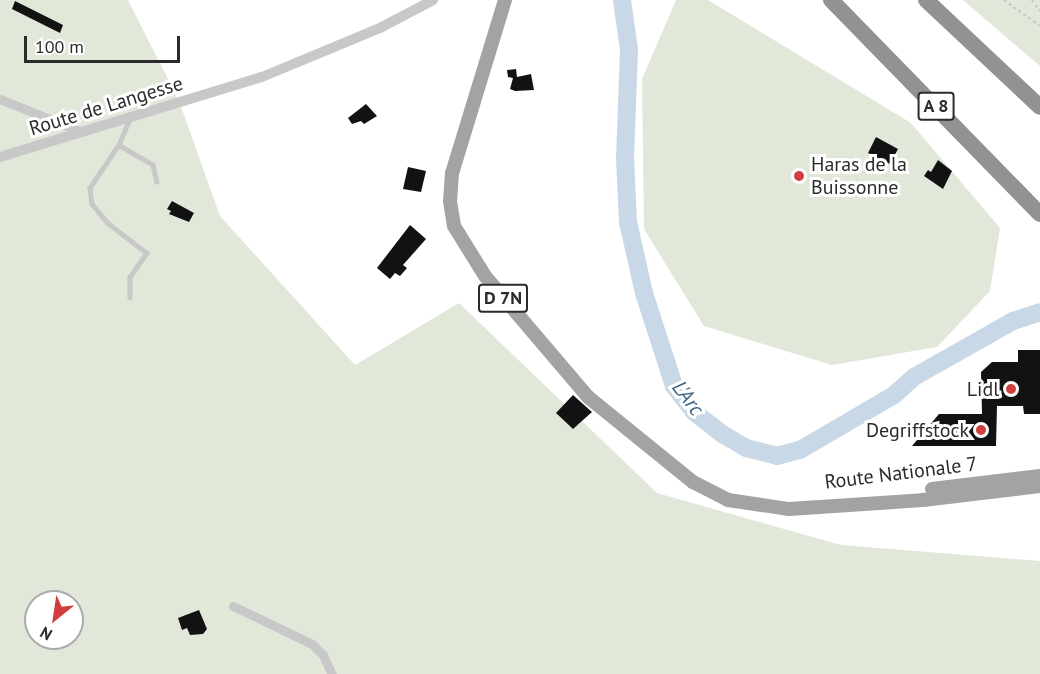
<!DOCTYPE html>
<style>
body{margin:0}
#map{position:relative;width:1040px;height:674px;overflow:hidden;background:#fff;font-family:"PT Sans",sans-serif}
div>[style]{position:absolute}
.green>*{inset:0;background:#e1e8da}
.river>*{height:18px;margin:-9px;padding:0 9px;transform-origin:9px;border-radius:9px;background:#c8d8e6}
.building>*{inset:0;background:#121212}
.path>*{height:1.5px;margin-top:-0.75px;transform-origin:0;background:repeating-linear-gradient(90deg,#c8c8c8 0 3px,transparent 0 6px)}
.service>*{height:4.5px;margin:-2.25px;padding:0 2.25px;transform-origin:2.25px;border-radius:2.25px;background:#c8c8c8}
.minor>*{height:9px;margin:-4.5px;padding:0 4.5px;transform-origin:4.5px;border-radius:4.5px;background:#c8c8c8}
.tertiary>*{height:10px;margin:-5px;padding:0 5px;transform-origin:5px;border-radius:5px;background:#c8c8c8}
.primary>*{height:14px;margin:-7px;padding:0 7px;transform-origin:7px;border-radius:7px;background:#a3a3a3}
.motorway>*{height:16px;margin:-8px;padding:0 8px;transform-origin:8px;border-radius:8px;background:#929292}
.dots>*{width:16px;height:16px;translate:-50% -50%;box-sizing:border-box;border:3px solid #fff;border-radius:50%}
span{translate:-50% -50%;white-space:nowrap;text-align:center;line-height:1.15;-webkit-text-stroke:6px #fff;paint-order:stroke}
.shield-label span{padding:2px 4px;background:#fff;border:2px solid;border-radius:4px;-webkit-text-stroke-width:0}
.shield-label{font-size:18px;color:#2b2b2b;font-weight:700}
.street-label{font-size:20px;color:#2b2b2b}
.poi-label{font-size:20px;color:#2b2b2b}
.left{translate:0 -50%;text-align:left}
.right{translate:-100% -50%;text-align:right}
.water-label{font-size:21px;color:#436684;font-style:italic}
.north{position:absolute;left:24px;top:590px;width:60px;height:60px;box-sizing:border-box;background:#fff;border:2px solid #aaa;border-radius:50%;rotate:210deg;font-size:16px;font-weight:700;line-height:24px;text-align:center;color:#2b2b2b}
.north::after{content:'';display:block;margin:auto;width:21px;height:27px;background:#d13e40;clip-path:polygon(50% 0,100% 100%,50% 72%,0 100%)}
.scale{position:absolute;left:24px;top:36px;width:156px;height:27px;box-sizing:border-box;border:3px solid #2b2b2b;border-top:0;padding-left:8px;font-size:18px;line-height:21px;white-space:nowrap;color:#2b2b2b;-webkit-text-stroke:4px #fff;paint-order:stroke}
</style>
<div id="map">
<div class="green">
<i style="clip-path:polygon(evenodd,0 0,128px 0,179px 101px,220px 216px,355px 365px,459px 303px,657px 493px,841px 545px,1040px 561px,1040px 674px,0 674px,0 0,36px 602px,72px 602px,72px 638px,36px 638px,36px 602px)"></i>
<i style="clip-path:polygon(676px 0,708px 0,911px 123px,1000px 228px,990px 291px,937px 347px,832px 365px,704px 326px,644px 229px,642px 79px)"></i>
<i style="clip-path:polygon(963px 0,1040px 0,1040px 66px)"></i>
</div>
<div class="river">
<i style="left:622px;top:0;width:50px;rotate:82deg"></i>
<i style="left:629px;top:50px;width:107px;rotate:92.1deg"></i>
<i style="left:625px;top:157px;width:65px;rotate:87.4deg"></i>
<i style="left:628px;top:222px;width:73px;rotate:77.3deg"></i>
<i style="left:644px;top:293px;width:98px;rotate:72.1deg"></i>
<i style="left:674px;top:386px;width:33px;rotate:52deg"></i>
<i style="left:694px;top:412px;width:36px;rotate:38deg"></i>
<i style="left:722px;top:434px;width:28px;rotate:30deg"></i>
<i style="left:746px;top:448px;width:32px;rotate:14deg"></i>
<i style="left:777px;top:456px;width:24px;rotate:-15deg"></i>
<i style="left:800px;top:450px;width:109px;rotate:-30.3deg"></i>
<i style="left:894px;top:395px;width:27px;rotate:-42deg"></i>
<i style="left:914px;top:377px;width:114px;rotate:-29.5deg"></i>
<i style="left:1013px;top:321px;width:28px;rotate:-18deg"></i>
</div>
<div class="building">
<i style="clip-path:polygon(15px 1px,63px 25px,60px 33px,12px 9px)"></i>
<i style="clip-path:polygon(516px 69px,517px 77px,531px 74px,534px 90px,515px 91px,510px 89px,513px 78px,508px 77px,507px 70px)"></i>
<i style="clip-path:polygon(366px 104px,377px 116px,364px 124px,361px 121px,352px 124px,348px 118px)"></i>
<i style="clip-path:polygon(876px 137px,898px 149px,890px 164px,868px 153px)"></i>
<i style="clip-path:polygon(938px 160px,952px 171px,943px 189px,924px 176px,928px 170px,931px 172px)"></i>
<i style="clip-path:polygon(408px 167px,426px 171px,421px 192px,403px 189px)"></i>
<i style="clip-path:polygon(172px 201px,194px 213px,189px 222px,169px 214px,171px 211px,167px 209px)"></i>
<i style="clip-path:polygon(410px 225px,426px 239px,403px 265px,407px 268px,400px 276px,395px 273px,390px 279px,377px 268px)"></i>
<i style="clip-path:polygon(1018px 350px,1040px 350px,1040px 414px,1024px 414px,1023px 406px,997px 406px,996px 446px,912px 446px,939px 414px,982px 414px,981px 372px,992px 362px,1018px 362px)"></i>
<i style="clip-path:polygon(573px 395px,592px 412px,573px 429px,556px 413px)"></i>
<i style="clip-path:polygon(199px 610px,207px 629px,203px 634px,190px 635px,187px 628px,182px 630px,178px 618px)"></i>
</div>
<div class="path">
<i style="left:1004px;top:0;width:44px;rotate:35.8deg"></i>
<i style="left:1032px;top:0;width:14px;rotate:54deg"></i>
</div>
<div class="service">
<i style="left:130px;top:119px;width:28px;rotate:113deg"></i>
<i style="left:119px;top:145px;width:39px;rotate:30deg"></i>
<i style="left:153px;top:165px;width:17px;rotate:77deg"></i>
<i style="left:119px;top:145px;width:52px;rotate:124deg"></i>
<i style="left:90px;top:188px;width:16px;rotate:83deg"></i>
<i style="left:92px;top:204px;width:25px;rotate:50deg"></i>
<i style="left:108px;top:223px;width:49px;rotate:37.6deg"></i>
<i style="left:147px;top:253px;width:29px;rotate:125deg"></i>
<i style="left:130px;top:277px;width:20px;rotate:90deg"></i>
</div>
<div class="minor">
<i style="left:0;top:99px;width:88px;rotate:21.9deg"></i>
<i style="left:233px;top:606px;width:88px;rotate:25.7deg"></i>
<i style="left:312px;top:644px;width:16px;rotate:45deg"></i>
<i style="left:323px;top:655px;width:21px;rotate:65deg"></i>
</div>
<div class="tertiary">
<i style="left:0;top:157px;width:274px;rotate:-17deg"></i>
<i style="left:262px;top:77px;width:128px;rotate:-22.6deg"></i>
<i style="left:380px;top:28px;width:60px;rotate:-27.8deg"></i>
</div>
<div class="primary">
<i style="left:505px;top:0;width:181px;rotate:107deg"></i>
<i style="left:452px;top:173px;width:28px;rotate:94deg"></i>
<i style="left:450px;top:201px;width:25px;rotate:81deg"></i>
<i style="left:454px;top:226px;width:59px;rotate:58.2deg"></i>
<i style="left:485px;top:276px;width:159px;rotate:49.6deg"></i>
<i style="left:588px;top:397px;width:135px;rotate:39deg"></i>
<i style="left:693px;top:482px;width:39px;rotate:27deg"></i>
<i style="left:728px;top:500px;width:62px;rotate:8.4deg"></i>
<i style="left:789px;top:509px;width:134px;rotate:-3.8deg"></i>
<i style="left:923px;top:500px;width:118px;rotate:-6.8deg"></i>
<i style="left:932px;top:489px;width:109px;rotate:-6.9deg"></i>
</div>
<div class="motorway">
<i style="left:831px;top:0;width:299px;rotate:45.7deg"></i>
<i style="left:926px;top:0;width:156px;rotate:43.2deg"></i>
</div>
<div class="dots">
<i style="left:799px;top:176px;background:#d13e40"></i>
<i style="left:1011px;top:389px;background:#d13e40"></i>
<i style="left:981px;top:430px;background:#d13e40"></i>
</div>
<div class="shield-label">
<span style="left:936px;top:106px">A 8</span>
<span style="left:503px;top:298px">D 7N</span>
</div>
<div class="street-label">
<span style="left:106px;top:106px;rotate:-17deg">Route de Langesse</span>
<span style="left:901px;top:473px;rotate:-7deg">Route Nationale 7</span>
</div>
<div class="poi-label">
<span class="left" style="left:811px;top:176px">Haras de la<br>Buissonne</span>
<span class="right" style="left:999px;top:389px">Lidl</span>
<span class="right" style="left:969px;top:430px">Degriffstock</span>
</div>
<div class="water-label">
<span style="left:688px;top:398px;rotate:53deg">L'Arc</span>
</div>
<div class="north">N</div>
<div class="scale">100 m</div>
</div>
